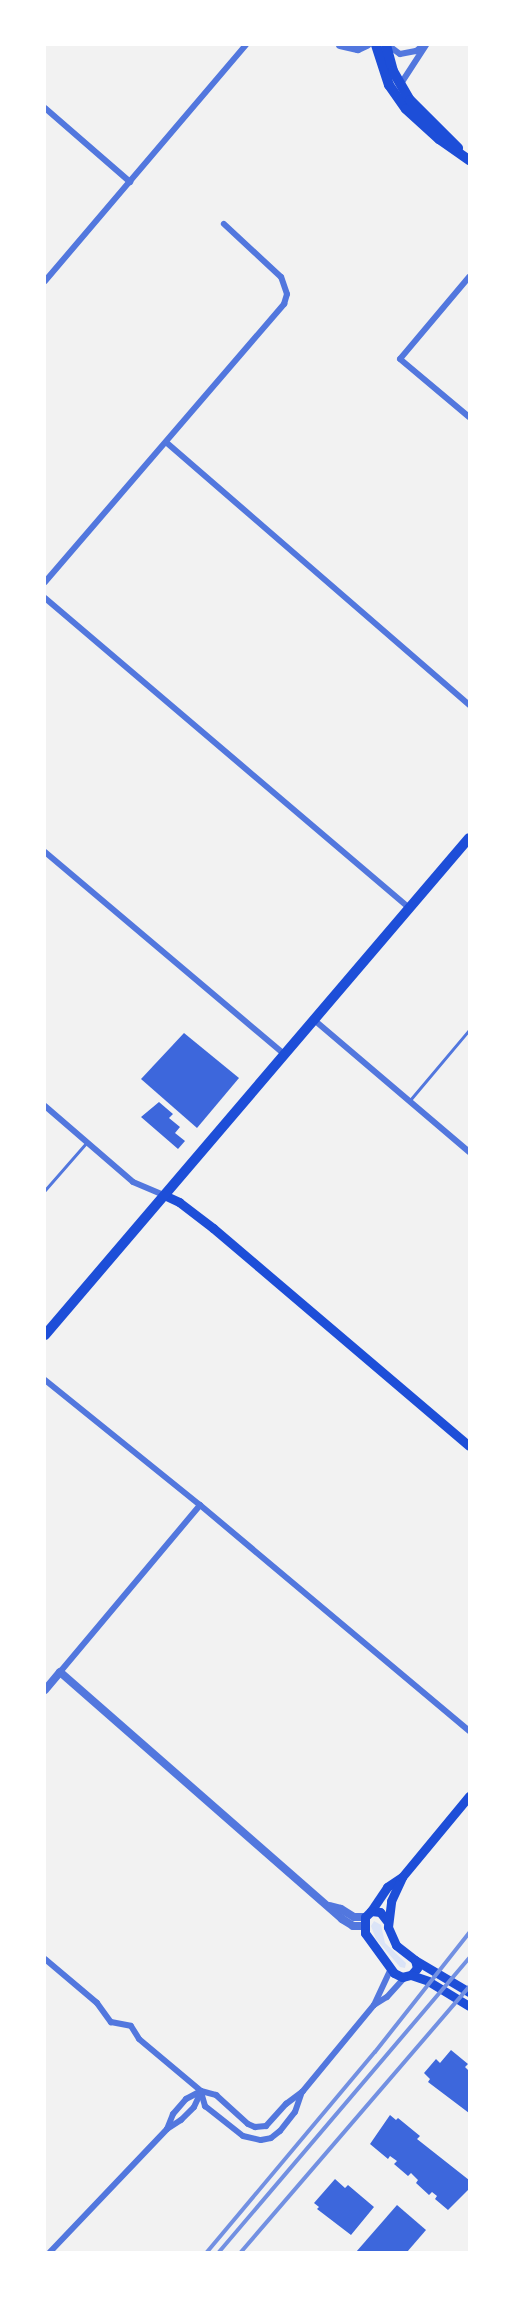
<!DOCTYPE html>
<style>
body{margin:0}
#map{position:relative;width:514px;height:2297px;overflow:hidden;background:#f2f2f2;font-family:"Source Sans 3",sans-serif}
div>[style]{position:absolute}
.green>*{inset:0;background:#dbe4f7}
.building>*{inset:0;background:#3d67dc}
.service>*{height:3px;margin:-1.5px;padding:0 1.5px;transform-origin:1.5px;border-radius:1.5px;background:#5277de}
.minor>*{height:6px;margin:-3px;padding:0 3px;transform-origin:3px;border-radius:3px;background:#5277de}
.tertiary>*{height:8px;margin:-4px;padding:0 4px;transform-origin:4px;border-radius:4px;background:#5277de}
.secondary>*{height:9px;margin:-4.5px;padding:0 4.5px;transform-origin:4.5px;border-radius:4.5px;background:#1d4ed8}
.primary>*{height:10px;margin:-5px;padding:0 5px;transform-origin:5px;border-radius:5px;background:#1d4ed8}
.rail>*{height:4px;margin:-2px;padding:0 2px;transform-origin:2px;border-radius:2px;background:#7290e2}
span{translate:-50% -50%;white-space:nowrap;text-align:center;line-height:1.15;-webkit-text-stroke:5px #fff;paint-order:stroke}
.frame{position:absolute;inset:0;border:46px solid #fff;pointer-events:none}
</style>
<div id="map">
<div class="green">
<i style="clip-path:polygon(374px 1921px,381px 1925px,385px 1943px,406px 1963px,405px 1968px,400px 1967px,376px 1939px,371px 1926px)"></i>
</div>
<div class="building">
<i style="clip-path:polygon(184px 1033px,239px 1078px,197px 1128px,141px 1079px)"></i>
<i style="clip-path:polygon(159px 1102px,173px 1114px,169px 1118px,180px 1127px,175px 1133px,185px 1141px,178px 1149px,141px 1117px)"></i>
<i style="clip-path:polygon(451px 2050px,468px 2064px,465px 2067px,469px 2071px,469px 2113px,428px 2082px,430px 2079px,424px 2073px,436px 2059px,440px 2063px)"></i>
<i style="clip-path:polygon(390px 2115px,396px 2120px,398px 2118px,420px 2136px,417px 2139px,469px 2180px,469px 2189px,448px 2210px,435px 2199px,437px 2196px,432px 2192px,429px 2195px,416px 2183px,418px 2180px,411px 2173px,408px 2176px,394px 2164px,397px 2161px,390px 2156px,388px 2159px,370px 2144px)"></i>
<i style="clip-path:polygon(335px 2179px,345px 2188px,348px 2185px,374px 2207px,351px 2235px,317px 2209px,319px 2207px,314px 2203px)"></i>
<i style="clip-path:polygon(397px 2205px,426px 2230px,407px 2252px,356px 2252px)"></i>
</div>
<div class="service">
<i style="left:410px;top:1100px;width:92px;rotate:-49.9deg"></i>
<i style="left:45px;top:1190px;width:64px;rotate:-48.8deg"></i>
</div>
<div class="minor">
<i style="left:388px;top:45px;width:15px;rotate:37deg"></i>
<i style="left:400px;top:54px;width:16px;rotate:-11deg"></i>
<i style="left:416px;top:51px;width:6px;rotate:-39deg"></i>
<i style="left:400px;top:85px;width:48px;rotate:-57deg"></i>
<i style="left:45px;top:108px;width:113px;rotate:41deg"></i>
<i style="left:469px;top:277px;width:107px;rotate:130.1deg"></i>
<i style="left:400px;top:359px;width:90px;rotate:40deg"></i>
<i style="left:45px;top:281px;width:310px;rotate:-49.6deg"></i>
<i style="left:167px;top:443px;width:400px;rotate:40.9deg"></i>
<i style="left:45px;top:582px;width:367px;rotate:-49.3deg"></i>
<i style="left:284px;top:304px;width:10px;rotate:-73deg"></i>
<i style="left:287px;top:294px;width:18px;rotate:-109deg"></i>
<i style="left:281px;top:277px;width:78px;rotate:-137.1deg"></i>
<i style="left:45px;top:598px;width:478px;rotate:40.4deg"></i>
<i style="left:45px;top:852px;width:313px;rotate:40.2deg"></i>
<i style="left:313px;top:1019px;width:205px;rotate:40.4deg"></i>
<i style="left:45px;top:1106px;width:116px;rotate:40.8deg"></i>
<i style="left:133px;top:1182px;width:34px;rotate:23deg"></i>
<i style="left:45px;top:1380px;width:199px;rotate:38.9deg"></i>
<i style="left:200px;top:1505px;width:351px;rotate:40deg"></i>
<i style="left:60px;top:1672px;width:218px;rotate:-50deg"></i>
<i style="left:45px;top:1959px;width:68px;rotate:40.2deg"></i>
<i style="left:97px;top:2003px;width:24px;rotate:54deg"></i>
<i style="left:111px;top:2022px;width:20px;rotate:11deg"></i>
<i style="left:131px;top:2026px;width:15px;rotate:58deg"></i>
<i style="left:139px;top:2039px;width:81px;rotate:40deg"></i>
<i style="left:374px;top:2005px;width:15px;rotate:-32deg"></i>
<i style="left:387px;top:1997px;width:27px;rotate:-48deg"></i>
<i style="left:201px;top:2092px;width:15px;rotate:74deg"></i>
<i style="left:205px;top:2106px;width:48px;rotate:38.3deg"></i>
<i style="left:243px;top:2136px;width:18px;rotate:13deg"></i>
<i style="left:261px;top:2140px;width:10px;rotate:-11deg"></i>
<i style="left:271px;top:2138px;width:11px;rotate:-38deg"></i>
<i style="left:280px;top:2131px;width:24px;rotate:-52deg"></i>
<i style="left:295px;top:2112px;width:21px;rotate:-71deg"></i>
<i style="left:167px;top:2129px;width:16px;rotate:-68deg"></i>
<i style="left:173px;top:2114px;width:20px;rotate:-49deg"></i>
<i style="left:186px;top:2099px;width:17px;rotate:-28deg"></i>
<i style="left:201px;top:2091px;width:16px;rotate:15deg"></i>
<i style="left:216px;top:2095px;width:43px;rotate:42.2deg"></i>
<i style="left:248px;top:2124px;width:8px;rotate:23deg"></i>
<i style="left:255px;top:2127px;width:11px;rotate:-5deg"></i>
<i style="left:266px;top:2126px;width:30px;rotate:-48deg"></i>
<i style="left:286px;top:2104px;width:21px;rotate:-37deg"></i>
<i style="left:303px;top:2091px;width:112px;rotate:-50.5deg"></i>
<i style="left:374px;top:2005px;width:40px;rotate:-65deg"></i>
<i style="left:50px;top:2252px;width:170px;rotate:-46.4deg"></i>
<i style="left:167px;top:2129px;width:17px;rotate:-33deg"></i>
<i style="left:181px;top:2120px;width:18px;rotate:-45deg"></i>
<i style="left:194px;top:2107px;width:17px;rotate:-65deg"></i>
</div>
<div class="tertiary">
<i style="left:340px;top:45px;width:18px;rotate:13deg"></i>
<i style="left:358px;top:49px;width:10px;rotate:-24deg"></i>
<i style="left:45px;top:1690px;width:23px;rotate:-50deg"></i>
<i style="left:60px;top:1672px;width:375px;rotate:41.2deg"></i>
<i style="left:342px;top:1919px;width:13px;rotate:32deg"></i>
<i style="left:353px;top:1926px;width:10px"></i>
<i style="left:330px;top:1906px;width:11px;rotate:15deg"></i>
<i style="left:341px;top:1909px;width:15px;rotate:32deg"></i>
<i style="left:354px;top:1917px;width:11px"></i>
</div>
<div class="secondary">
<i style="left:164px;top:1195px;width:17px;rotate:25deg"></i>
<i style="left:179px;top:1202px;width:43px;rotate:37.4deg"></i>
<i style="left:213px;top:1228px;width:336px;rotate:40.4deg"></i>
<i style="left:371px;top:1911px;width:29px;rotate:-56deg"></i>
<i style="left:387px;top:1887px;width:18px;rotate:-34deg"></i>
<i style="left:387px;top:1921px;width:11px;rotate:-128deg"></i>
<i style="left:380px;top:1912px;width:9px;rotate:-174deg"></i>
<i style="left:371px;top:1911px;width:8px;rotate:135deg"></i>
<i style="left:365px;top:1917px;width:16px;rotate:90deg"></i>
<i style="left:365px;top:1933px;width:49px;rotate:54.1deg"></i>
<i style="left:394px;top:1973px;width:9px;rotate:27deg"></i>
<i style="left:402px;top:1977px;width:9px;rotate:-13deg"></i>
<i style="left:411px;top:1975px;width:9px;rotate:-49deg"></i>
<i style="left:417px;top:1968px;width:8px;rotate:-104deg"></i>
<i style="left:415px;top:1960px;width:24px;rotate:-142deg"></i>
<i style="left:396px;top:1945px;width:20px;rotate:-114deg"></i>
<i style="left:388px;top:1927px;width:26px;rotate:-83deg"></i>
<i style="left:391px;top:1901px;width:26px;rotate:-65deg"></i>
<i style="left:402px;top:1877px;width:105px;rotate:-50.4deg"></i>
<i style="left:415px;top:1960px;width:63px;rotate:30.7deg"></i>
<i style="left:411px;top:1975px;width:18px;rotate:19deg"></i>
<i style="left:428px;top:1981px;width:48px;rotate:31.4deg"></i>
</div>
<div class="primary">
<i style="left:376px;top:45px;width:42px;rotate:72deg"></i>
<i style="left:389px;top:85px;width:29px;rotate:55deg"></i>
<i style="left:406px;top:109px;width:45px;rotate:42.3deg"></i>
<i style="left:439px;top:139px;width:37px;rotate:35deg"></i>
<i style="left:386px;top:45px;width:27px;rotate:75deg"></i>
<i style="left:393px;top:71px;width:34px;rotate:60deg"></i>
<i style="left:410px;top:100px;width:68px;rotate:45deg"></i>
<i style="left:45px;top:1335px;width:653px;rotate:-49.53deg"></i>
</div>
<div class="rail">
<i style="left:207px;top:2252px;width:261px;rotate:-50deg"></i>
<i style="left:375px;top:2052px;width:152px;rotate:-51.7deg"></i>
<i style="left:219px;top:2252px;width:386px;rotate:-49.6deg"></i>
<i style="left:241px;top:2252px;width:350px;rotate:-49.3deg"></i>
</div>
<div class="frame"></div>
</div>
